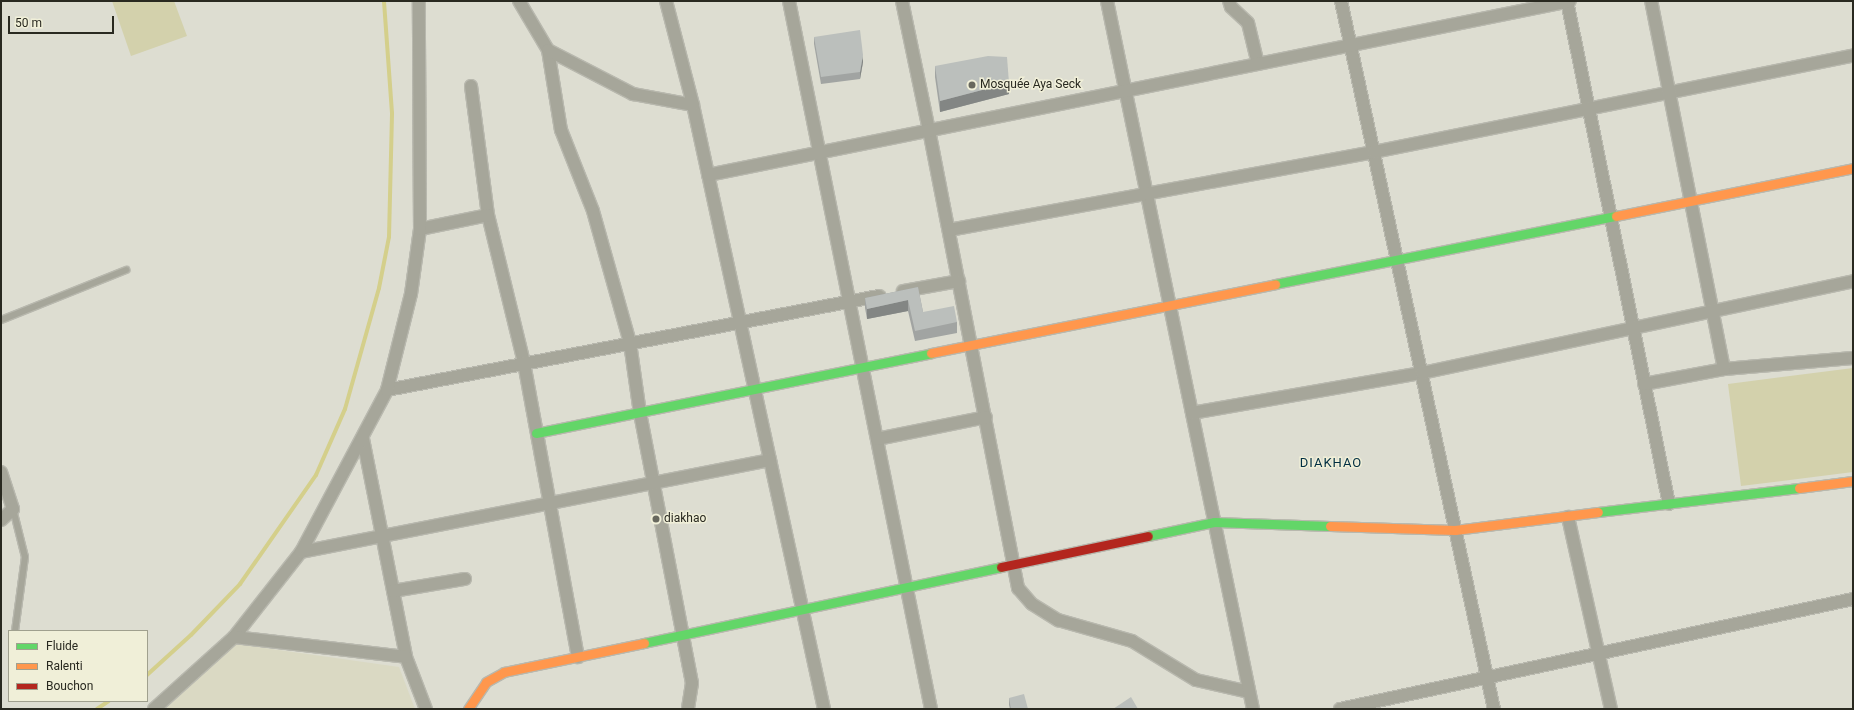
<!DOCTYPE html>
<meta charset="utf-8">
<style>
body{margin:0}
#map{position:relative;width:1854px;height:710px;overflow:hidden;background:#ddddd1;font-family:Roboto,sans-serif}
div>[style]{position:absolute}
.built>*{inset:0;background:#dad9c3}
.green>*{inset:0;background:#d3d1ac}
.stream>*{height:4px;margin:-2px;padding:0 2px;transform-origin:2px;border-radius:2px;background:#d4cf8b}
.roads{filter:drop-shadow(1px 0 #b8b8ae) drop-shadow(-1px 0 #b8b8ae) drop-shadow(0 1px #b8b8ae) drop-shadow(0 -1px #b8b8ae)}
.lane>*{height:6px;margin:-3px;padding:0 3px;transform-origin:3px;border-radius:3px;background:#a6a69a}
.street>*{height:12px;margin:-6px;padding:0 6px;transform-origin:6px;border-radius:6px;background:#a6a69a}
.fast>*{height:9px;margin:-4.5px;padding:0 4.5px;transform-origin:4.5px;border-radius:4.5px;background:#63d668}
.slow>*{height:9px;margin:-4.5px;padding:0 4.5px;transform-origin:4.5px;border-radius:4.5px;background:#ff974d}
.jam>*{height:9px;margin:-4.5px;padding:0 4.5px;transform-origin:4.5px;border-radius:4.5px;background:#b3261e}
.wall>*{inset:0;background:#a1a4a2}
.shaded-wall>*{inset:0;background:#838684}
.building>*{inset:0;background:#bbbfbc}
.dots>*{width:11px;height:11px;translate:-50% -50%;box-sizing:border-box;border:2px solid #f0efd8;border-radius:50%}
span{translate:-50% -50%;white-space:nowrap;text-align:center;line-height:1.15;-webkit-text-stroke:3px #f0efd8;paint-order:stroke}
.poi-label{font-size:12px;color:#292920}
.left{translate:0 -50%;text-align:left}
.neighbourhood-label{font-size:13px;color:#002e42;letter-spacing:1px}
.frame{position:absolute;inset:0;border:2px solid #292920;pointer-events:none}
.legend{position:absolute;left:8px;top:630px;width:140px;height:72px;box-sizing:border-box;background:#f0efd8;border:1px solid #a0a08e;margin:0;padding:5px 7px;list-style:none;font-size:12px;color:#292920}
.legend li{display:flex;align-items:center;gap:8px;height:20px}
.legend b{width:20px;border:1px solid #a0a08e}
.scale{position:absolute;left:8px;top:16px;width:106px;height:18px;box-sizing:border-box;border:2px solid #292920;border-top:0;padding-left:5px;font-size:12px;line-height:14px;white-space:nowrap;color:#292920;-webkit-text-stroke:3px #f0efd8;paint-order:stroke}
</style>
<div id="map">
<div class="built">
<i style="clip-path:polygon(236px 644px,399px 667px,415px 709px,165px 709px)"></i>
</div>
<div class="green">
<i style="clip-path:polygon(112px 1px,174px 1px,187px 36px,131px 56px)"></i>
<i style="clip-path:polygon(1853px 368px,1853px 472px,1741px 486px,1728px 384px)"></i>
</div>
<div class="stream">
<i style="left:147px;top:675px;width:59px;rotate:-42.3deg"></i>
<i style="left:191px;top:635px;width:71px;rotate:-46.1deg"></i>
<i style="left:240px;top:584px;width:133px;rotate:-55.1deg"></i>
<i style="left:316px;top:475px;width:72px;rotate:-66.3deg"></i>
<i style="left:345px;top:409px;width:126px;rotate:-74.3deg"></i>
<i style="left:379px;top:288px;width:52px;rotate:-78.9deg"></i>
<i style="left:389px;top:237px;width:124px;rotate:-88.6deg"></i>
<i style="left:392px;top:113px;width:112px;rotate:-94.1deg"></i>
<i style="left:97px;top:709px;width:14px;rotate:-34deg"></i>
</div>
<div class="roads">
<div class="lane">
<i style="left:1px;top:320px;width:135px;rotate:-21.8deg"></i>
<i style="left:13px;top:509px;width:49px;rotate:76deg"></i>
<i style="left:25px;top:557px;width:75px;rotate:97.7deg"></i>
</div>
<div class="street">
<i style="left:519px;top:1px;width:57px;rotate:59.4deg"></i>
<i style="left:548px;top:50px;width:81px;rotate:80.8deg"></i>
<i style="left:561px;top:130px;width:87px;rotate:68.4deg"></i>
<i style="left:593px;top:211px;width:137px;rotate:74.3deg"></i>
<i style="left:630px;top:343px;width:71px;rotate:81.9deg"></i>
<i style="left:640px;top:413px;width:275px;rotate:79.1deg"></i>
<i style="left:692px;top:683px;width:26px;rotate:99deg"></i>
<i style="left:666px;top:1px;width:107px;rotate:75.4deg"></i>
<i style="left:693px;top:105px;width:618px;rotate:77.76deg"></i>
<i style="left:789px;top:1px;width:722px;rotate:78.66deg"></i>
<i style="left:902px;top:1px;width:132px;rotate:78.2deg"></i>
<i style="left:929px;top:130px;width:467px;rotate:79deg"></i>
<i style="left:1018px;top:588px;width:21px;rotate:49deg"></i>
<i style="left:1032px;top:604px;width:31px;rotate:32deg"></i>
<i style="left:1058px;top:620px;width:77px;rotate:15.8deg"></i>
<i style="left:1132px;top:641px;width:75px;rotate:31.4deg"></i>
<i style="left:1196px;top:680px;width:54px;rotate:12.8deg"></i>
<i style="left:1107px;top:1px;width:723px;rotate:78.35deg"></i>
<i style="left:1229px;top:1px;width:6px;rotate:72deg"></i>
<i style="left:1231px;top:7px;width:23px;rotate:43deg"></i>
<i style="left:1248px;top:23px;width:42px;rotate:76.3deg"></i>
<i style="left:1341px;top:1px;width:724px;rotate:77.81deg"></i>
<i style="left:1567px;top:1px;width:513px;rotate:78.54deg"></i>
<i style="left:548px;top:50px;width:96px;rotate:27.4deg"></i>
<i style="left:633px;top:94px;width:61px;rotate:10.4deg"></i>
<i style="left:471px;top:86px;width:130px;rotate:82.5deg"></i>
<i style="left:488px;top:215px;width:152px;rotate:76.3deg"></i>
<i style="left:524px;top:363px;width:299px;rotate:79.6deg"></i>
<i style="left:708px;top:175px;width:879px;rotate:-11.41deg"></i>
<i style="left:420px;top:229px;width:69px;rotate:-11.6deg"></i>
<i style="left:949px;top:230px;width:432px;rotate:-10.4deg"></i>
<i style="left:1374px;top:152px;width:489px;rotate:-11.4deg"></i>
<i style="left:903px;top:291px;width:57px;rotate:-10.1deg"></i>
<i style="left:1724px;top:369px;width:129px;rotate:-4.9deg"></i>
<i style="left:1644px;top:384px;width:81px;rotate:-10.6deg"></i>
<i style="left:1724px;top:369px;width:375px;rotate:-101.2deg"></i>
<i style="left:387px;top:390px;width:501px;rotate:-10.82deg"></i>
<i style="left:1192px;top:413px;width:233px;rotate:-9.9deg"></i>
<i style="left:1422px;top:373px;width:441px;rotate:-12deg"></i>
<i style="left:363px;top:439px;width:222px;rotate:78.8deg"></i>
<i style="left:406px;top:657px;width:56px;rotate:69deg"></i>
<i style="left:877px;top:439px;width:111px;rotate:-11.4deg"></i>
<i style="left:1px;top:472px;width:39px;rotate:72deg"></i>
<i style="left:13px;top:509px;width:16px;rotate:137deg"></i>
<i style="left:1568px;top:517px;width:197px;rotate:77.4deg"></i>
<i style="left:301px;top:552px;width:478px;rotate:-11.1deg"></i>
<i style="left:393px;top:591px;width:73px;rotate:-9.5deg"></i>
<i style="left:234px;top:637px;width:108px;rotate:-51.8deg"></i>
<i style="left:301px;top:552px;width:183px;rotate:-62deg"></i>
<i style="left:387px;top:390px;width:99px;rotate:-76deg"></i>
<i style="left:411px;top:294px;width:66px;rotate:-82.1deg"></i>
<i style="left:420px;top:229px;width:228px;rotate:-90.3deg"></i>
<i style="left:154px;top:709px;width:108px;rotate:-42deg"></i>
<i style="left:234px;top:637px;width:173px;rotate:6.6deg"></i>
<i style="left:1340px;top:709px;width:525px;rotate:-12.1deg"></i>
</div>
<div class="fast">
<i style="left:1275px;top:284px;width:348px;rotate:-11.3deg"></i>
<i style="left:536px;top:433px;width:403px;rotate:-11.4deg"></i>
<i style="left:1598px;top:512px;width:202px;rotate:-6.8deg"></i>
<i style="left:1148px;top:536px;width:67px;rotate:-12deg"></i>
<i style="left:1214px;top:522px;width:116px;rotate:2deg"></i>
<i style="left:644px;top:643px;width:365px;rotate:-12deg"></i>
</div>
<div class="slow">
<i style="left:1616px;top:216px;width:242px;rotate:-11.4deg"></i>
<i style="left:931px;top:353px;width:351px;rotate:-11.3deg"></i>
<i style="left:1799px;top:488px;width:54px;rotate:-7.4deg"></i>
<i style="left:1330px;top:526px;width:125px;rotate:1.8deg"></i>
<i style="left:1455px;top:530px;width:144px;rotate:-7.2deg"></i>
<i style="left:468px;top:709px;width:32px;rotate:-56deg"></i>
<i style="left:486px;top:682px;width:21px;rotate:-29deg"></i>
<i style="left:504px;top:672px;width:143px;rotate:-11.7deg"></i>
</div>
<div class="jam">
<i style="left:1001px;top:567px;width:150px;rotate:-11.9deg"></i>
</div>
</div>
<div class="wall">
<i style="clip-path:polygon(814px 37px,863px 62px,860px 79px,821px 84px,814px 44px)"></i>
<i style="clip-path:polygon(935px 66px,1009px 94px,940px 112px,935px 77px)"></i>
<i style="clip-path:polygon(918px 287px,923px 312px,957px 322px,957px 333px,915px 341px,908px 311px,867px 319px,865px 308px,865px 298px)"></i>
<i style="clip-path:polygon(1009px 698px,1028px 709px,1010px 709px,1009px 705px)"></i>
</div>
<div class="shaded-wall">
<i style="clip-path:polygon(863px 55px,863px 62px,860px 79px,860px 72px)"></i>
<i style="clip-path:polygon(1009px 83px,1009px 94px,940px 112px,940px 101px)"></i>
<i style="clip-path:polygon(908px 300px,908px 311px,867px 319px,867px 309px)"></i>
</div>
<div class="building">
<i style="clip-path:polygon(860px 30px,863px 55px,860px 72px,821px 77px,814px 37px)"></i>
<i style="clip-path:polygon(988px 56px,1007px 57px,1009px 83px,940px 101px,935px 66px)"></i>
<i style="clip-path:polygon(918px 287px,923px 312px,954px 306px,957px 322px,915px 331px,908px 300px,867px 309px,865px 298px)"></i>
<i style="clip-path:polygon(1024px 694px,1028px 709px,1011px 709px,1009px 698px)"></i>
<i style="clip-path:polygon(1131px 697px,1138px 709px,1113px 709px)"></i>
</div>
<div class="dots">
<i style="left:972px;top:85px;background:#68685e"></i>
<i style="left:656px;top:519px;background:#68685e"></i>
</div>
<div class="poi-label">
<span class="left" style="left:980px;top:85px">Mosquée Aya Seck</span>
<span class="left" style="left:664px;top:519px">diakhao</span>
</div>
<div class="neighbourhood-label">
<span style="left:1331px;top:463px">DIAKHAO</span>
</div>
<div class="frame"></div>
<ul class="legend">
<li><b style="height:5px;background:#63d668"></b>Fluide</li>
<li><b style="height:5px;background:#ff974d"></b>Ralenti</li>
<li><b style="height:5px;background:#b3261e"></b>Bouchon</li>
</ul>
<div class="scale">50 m</div>
</div>
